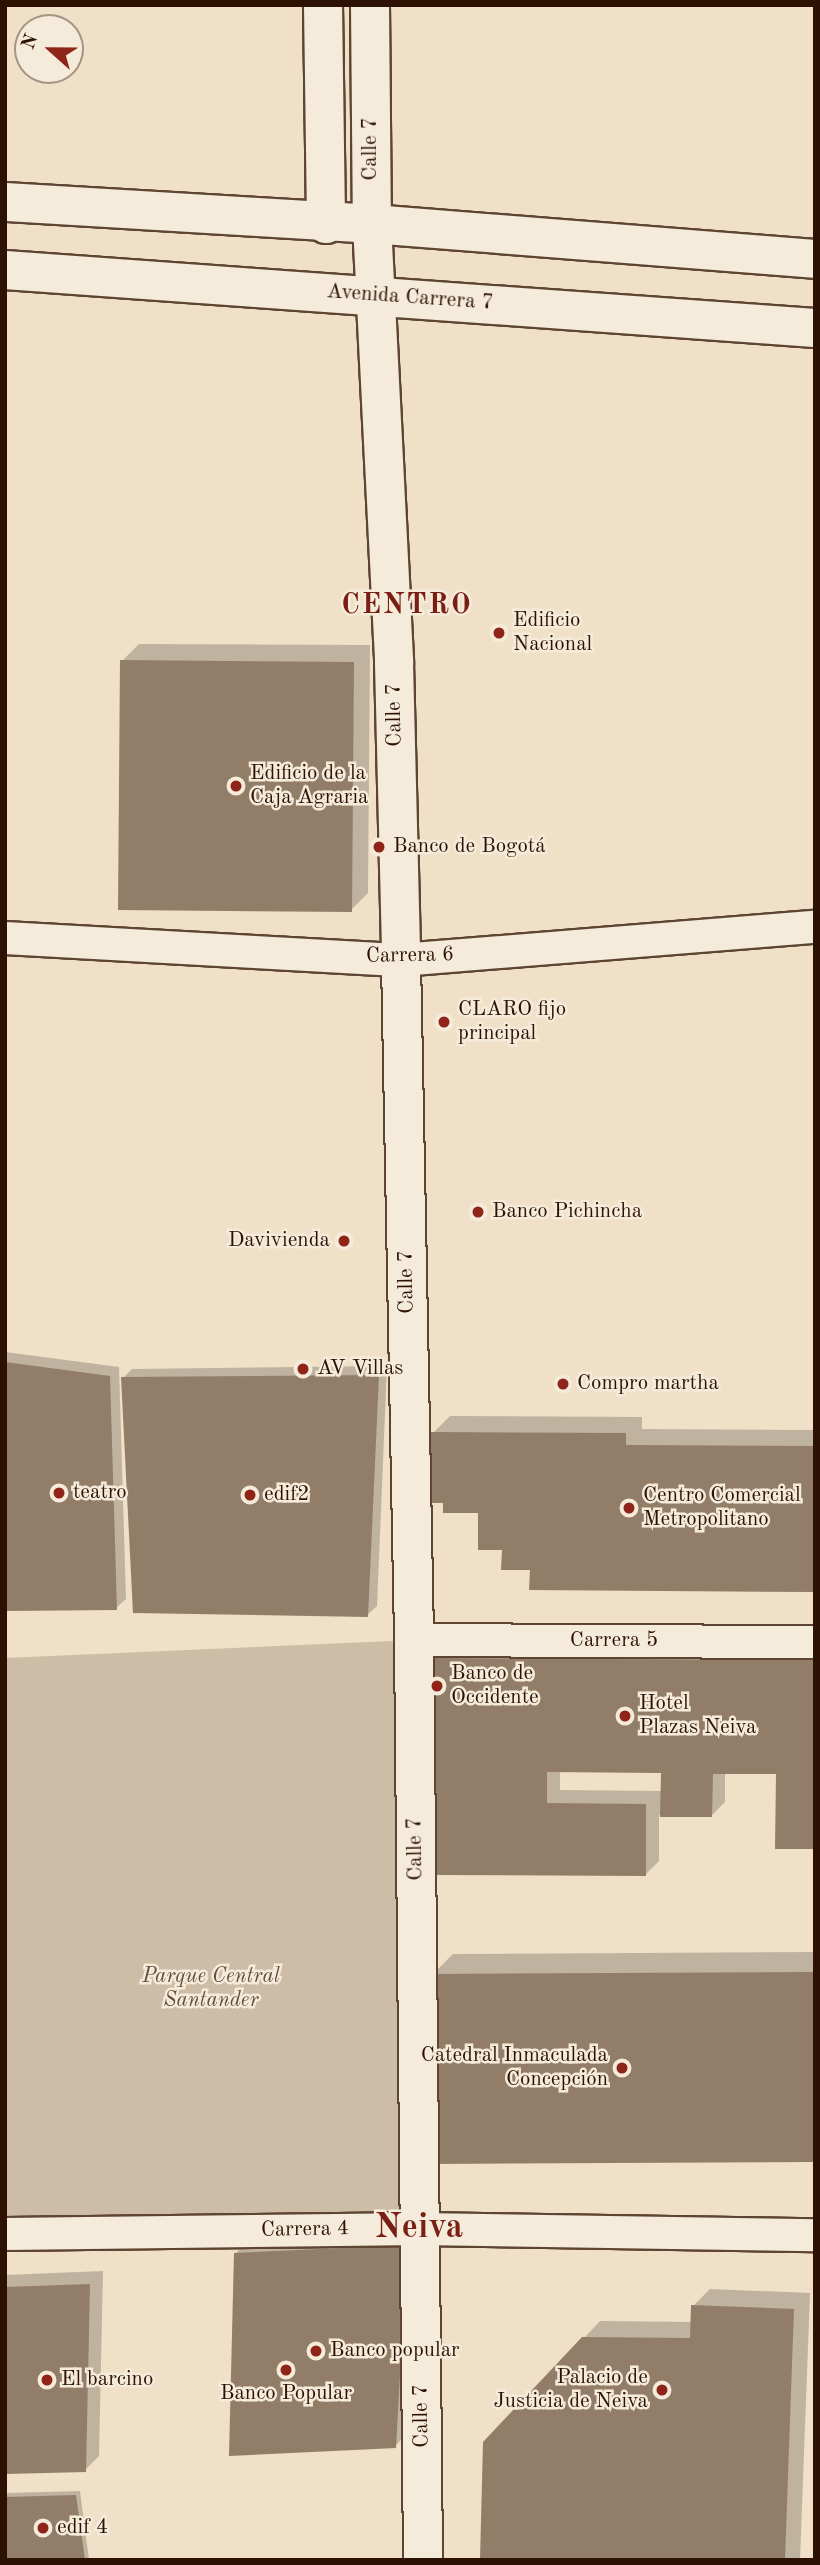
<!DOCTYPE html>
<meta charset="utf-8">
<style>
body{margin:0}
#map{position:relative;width:820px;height:2565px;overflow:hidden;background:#efe0c7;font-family:"Old Standard TT",serif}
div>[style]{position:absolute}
.green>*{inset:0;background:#cebda6}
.shadow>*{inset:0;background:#0003}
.building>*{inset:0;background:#927d68}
.roads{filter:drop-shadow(2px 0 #5e4533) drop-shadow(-2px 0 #5e4533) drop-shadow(0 2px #5e4533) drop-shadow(0 -2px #5e4533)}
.street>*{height:32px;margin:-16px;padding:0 16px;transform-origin:16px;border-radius:16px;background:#f5ebdb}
.secondary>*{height:38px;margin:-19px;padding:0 19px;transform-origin:19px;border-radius:19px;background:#f5ebdb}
.dots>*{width:19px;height:19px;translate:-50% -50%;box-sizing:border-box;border:4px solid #f5ebdb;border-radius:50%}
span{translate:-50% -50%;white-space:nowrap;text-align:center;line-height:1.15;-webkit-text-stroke:5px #f5ebdb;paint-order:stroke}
.street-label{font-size:21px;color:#2d1102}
.poi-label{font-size:21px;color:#2d1102}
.left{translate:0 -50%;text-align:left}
.right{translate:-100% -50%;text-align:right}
.park-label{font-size:21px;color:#654d3b;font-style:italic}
.district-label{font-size:28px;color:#7a1f14;font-weight:700;letter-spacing:2px}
.town-label{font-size:35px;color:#7a1f14;font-weight:700}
.frame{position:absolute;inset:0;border:7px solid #2d1102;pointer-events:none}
.north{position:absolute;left:14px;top:14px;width:70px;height:70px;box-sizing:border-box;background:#f5ebdb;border:2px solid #a59484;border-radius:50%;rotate:291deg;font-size:19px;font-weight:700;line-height:28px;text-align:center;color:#2d1102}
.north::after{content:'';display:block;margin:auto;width:24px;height:32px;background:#8f2418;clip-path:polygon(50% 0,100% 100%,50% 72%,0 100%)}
</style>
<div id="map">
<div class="green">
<i style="clip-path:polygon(414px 1640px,420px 2229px,5px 2234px,5px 1658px)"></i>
</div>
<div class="shadow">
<i style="clip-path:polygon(139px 644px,370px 645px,368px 893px,351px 910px,122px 661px)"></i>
<i style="clip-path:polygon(5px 1352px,119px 1367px,126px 1599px,116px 1608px,5px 1610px)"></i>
<i style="clip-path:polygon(387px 1366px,377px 1606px,367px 1615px,123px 1378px,132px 1369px)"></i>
<i style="clip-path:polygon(450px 1416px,642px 1417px,642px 1429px,815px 1430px,815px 1590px,503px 1549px,433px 1433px)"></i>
<i style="clip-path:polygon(evenodd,451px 1645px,815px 1647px,815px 1848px,778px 1772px,725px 1772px,725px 1802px,711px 1816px,659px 1815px,659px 1861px,645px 1875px,435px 1874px,437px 1659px,451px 1645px,560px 1771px,662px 1772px,662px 1791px,560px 1790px,560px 1771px)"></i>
<i style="clip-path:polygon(815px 1952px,815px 2161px,432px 1975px,453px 1954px)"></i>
<i style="clip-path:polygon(427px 2225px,416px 2425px,395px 2446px,235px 2254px,256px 2233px)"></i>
<i style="clip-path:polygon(103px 2271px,99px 2456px,85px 2470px,5px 2472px,5px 2275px)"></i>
<i style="clip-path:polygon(710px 2289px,810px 2293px,800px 2560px,482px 2560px,583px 2339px,600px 2321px,692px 2322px,693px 2306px)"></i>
<i style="clip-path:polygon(80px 2491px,89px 2560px,5px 2560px,5px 2493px)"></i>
</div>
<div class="building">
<i style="clip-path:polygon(120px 660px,354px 662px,352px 912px,118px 910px)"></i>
<i style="clip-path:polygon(5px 1362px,110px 1376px,117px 1610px,5px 1611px)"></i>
<i style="clip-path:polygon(379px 1375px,368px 1617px,133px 1613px,121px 1377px)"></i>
<i style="clip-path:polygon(431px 1432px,626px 1433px,626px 1445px,815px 1446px,815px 1592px,529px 1590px,530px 1570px,501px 1570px,502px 1550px,478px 1550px,478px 1513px,443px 1513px,443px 1503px,431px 1503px)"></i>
<i style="clip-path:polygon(435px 1658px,815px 1660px,815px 1849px,775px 1849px,776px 1774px,713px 1774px,712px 1817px,660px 1817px,661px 1773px,547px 1772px,547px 1803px,646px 1804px,646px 1876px,433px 1875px)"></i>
<i style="clip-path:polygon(815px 1972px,815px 2162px,430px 2164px,430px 1974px)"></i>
<i style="clip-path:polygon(407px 2245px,396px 2448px,229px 2456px,234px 2253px)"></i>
<i style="clip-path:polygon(90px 2284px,86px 2472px,5px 2474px,5px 2287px)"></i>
<i style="clip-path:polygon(691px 2305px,794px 2309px,785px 2560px,480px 2560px,483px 2442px,582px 2337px,690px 2338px)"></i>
<i style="clip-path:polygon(76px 2495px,85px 2560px,5px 2560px,5px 2497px)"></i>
</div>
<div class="roads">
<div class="street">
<i style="left:5px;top:938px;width:397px;rotate:3.2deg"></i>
<i style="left:401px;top:960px;width:415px;rotate:-4.6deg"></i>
<i style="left:414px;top:1640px;width:401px;rotate:0.3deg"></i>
<i style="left:5px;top:2234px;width:415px;rotate:-0.7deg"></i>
<i style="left:420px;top:2229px;width:395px;rotate:0.9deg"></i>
</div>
<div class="secondary">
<i style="left:323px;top:5px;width:219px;rotate:89.2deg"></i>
<i style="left:370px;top:5px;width:219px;rotate:89.5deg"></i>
<i style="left:372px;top:224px;width:440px;rotate:87.1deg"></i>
<i style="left:394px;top:663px;width:297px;rotate:88.6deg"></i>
<i style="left:401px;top:960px;width:680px;rotate:88.9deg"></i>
<i style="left:414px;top:1640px;width:920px;rotate:89.44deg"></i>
<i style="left:5px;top:202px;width:368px;rotate:3.4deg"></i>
<i style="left:372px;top:224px;width:444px;rotate:4.5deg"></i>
<i style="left:5px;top:270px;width:812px;rotate:4.1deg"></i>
</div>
</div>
<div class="dots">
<i style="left:499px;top:633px;background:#8f2418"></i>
<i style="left:236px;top:786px;background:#8f2418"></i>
<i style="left:379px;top:847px;background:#8f2418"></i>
<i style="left:444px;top:1022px;background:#8f2418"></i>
<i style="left:478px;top:1212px;background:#8f2418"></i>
<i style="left:344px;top:1241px;background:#8f2418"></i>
<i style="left:303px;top:1369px;background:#8f2418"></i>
<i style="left:563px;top:1384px;background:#8f2418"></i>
<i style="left:59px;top:1493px;background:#8f2418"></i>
<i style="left:250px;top:1495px;background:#8f2418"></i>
<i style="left:629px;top:1508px;background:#8f2418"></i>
<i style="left:437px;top:1686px;background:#8f2418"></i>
<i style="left:625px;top:1716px;background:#8f2418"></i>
<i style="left:622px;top:2068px;background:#8f2418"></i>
<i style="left:316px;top:2351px;background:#8f2418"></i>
<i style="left:286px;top:2370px;background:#8f2418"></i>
<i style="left:47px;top:2380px;background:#8f2418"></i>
<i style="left:662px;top:2390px;background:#8f2418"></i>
<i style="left:43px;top:2528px;background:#8f2418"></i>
</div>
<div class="street-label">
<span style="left:371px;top:149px;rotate:-90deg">Calle 7</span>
<span style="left:410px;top:298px;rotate:4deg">Avenida Carrera 7</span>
<span style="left:395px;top:715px;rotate:-91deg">Calle 7</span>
<span style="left:410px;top:956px;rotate:-1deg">Carrera 6</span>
<span style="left:407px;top:1282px;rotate:-91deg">Calle 7</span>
<span style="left:614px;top:1641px">Carrera 5</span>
<span style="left:416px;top:1849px;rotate:-91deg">Calle 7</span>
<span style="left:305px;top:2230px;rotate:-1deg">Carrera 4</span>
<span style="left:422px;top:2416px;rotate:-91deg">Calle 7</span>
</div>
<div class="poi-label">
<span class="left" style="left:513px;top:633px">Edificio<br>Nacional</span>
<span class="left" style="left:250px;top:786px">Edificio de la<br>Caja Agraria</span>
<span class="left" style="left:393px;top:847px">Banco de Bogotá</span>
<span class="left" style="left:458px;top:1022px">CLARO fijo<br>principal</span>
<span class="left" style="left:492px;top:1212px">Banco Pichincha</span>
<span class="right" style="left:330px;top:1241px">Davivienda</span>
<span class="left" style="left:317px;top:1369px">AV Villas</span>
<span class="left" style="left:577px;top:1384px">Compro martha</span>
<span class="left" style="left:73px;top:1493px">teatro</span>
<span class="left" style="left:264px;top:1495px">edif2</span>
<span class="left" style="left:643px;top:1508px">Centro Comercial<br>Metropolitano</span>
<span class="left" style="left:451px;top:1686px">Banco de<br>Occidente</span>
<span class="left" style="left:639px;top:1716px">Hotel<br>Plazas Neiva</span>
<span class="right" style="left:608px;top:2068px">Catedral Inmaculada<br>Concepción</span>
<span class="left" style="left:330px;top:2351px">Banco popular</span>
<span class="right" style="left:648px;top:2390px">Palacio de<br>Justicia de Neiva</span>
<span class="left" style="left:61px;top:2380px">El barcino</span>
<span style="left:286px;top:2394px">Banco Popular</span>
<span class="left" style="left:57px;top:2528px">edif 4</span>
</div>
<div class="park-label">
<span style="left:211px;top:1989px">Parque Central<br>Santander</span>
</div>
<div class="district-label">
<span style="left:407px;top:606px">CENTRO</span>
</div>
<div class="town-label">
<span style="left:419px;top:2228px">Neiva</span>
</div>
<div class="frame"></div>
<div class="north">N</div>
</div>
